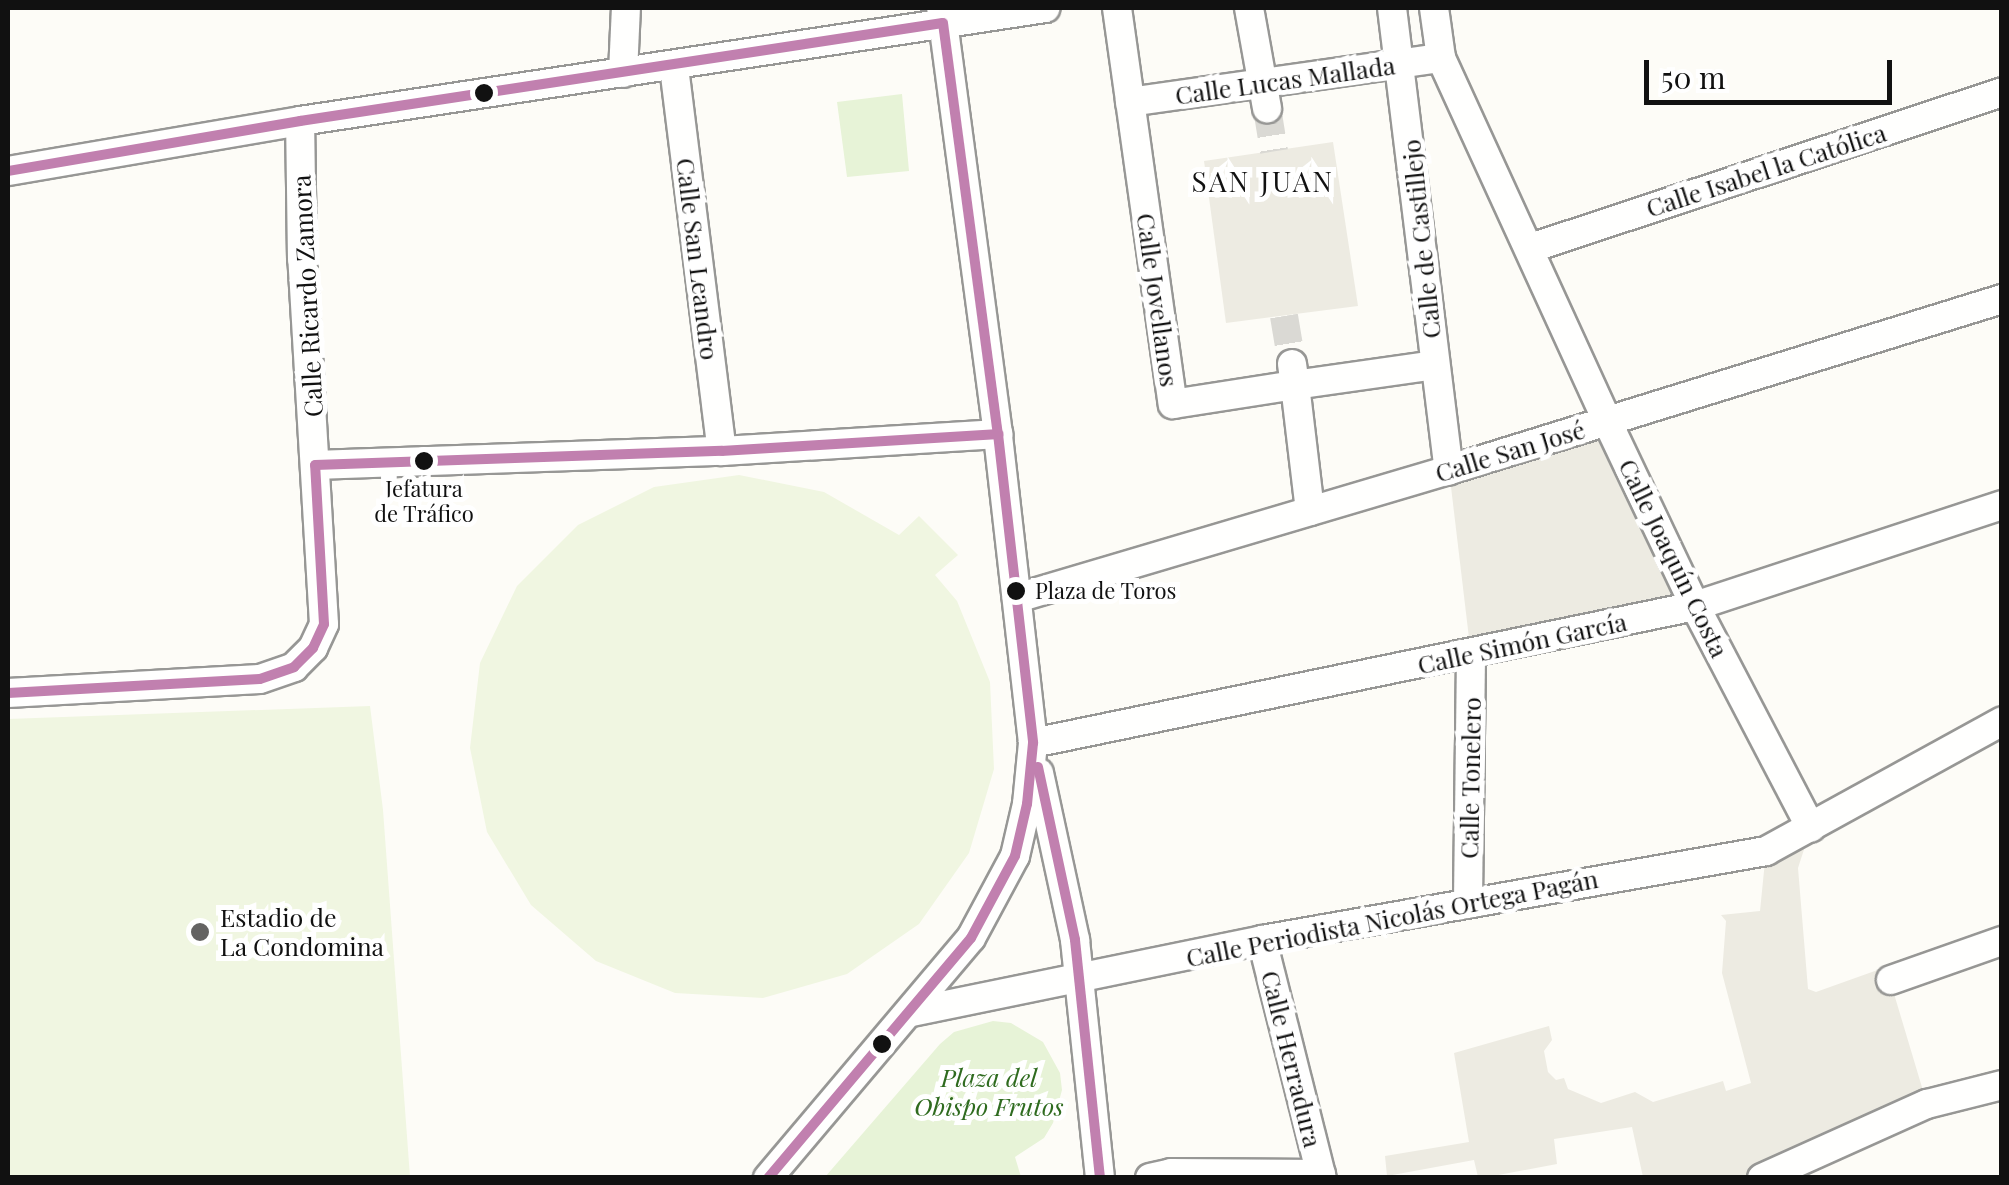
<!DOCTYPE html>
<meta charset="utf-8">
<style>
body{margin:0}
#map{position:relative;width:2009px;height:1185px;overflow:hidden;background:#fdfcf7;font-family:"Playfair Display",serif}
div>[style]{position:absolute}
.green>*{inset:0;background:#e7f3d7}
.pitch>*{inset:0;background:#f0f6e1}
.plaza>*{inset:0;background:#edebe2}
.street-tunnel>*{height:28px;margin-top:-14px;transform-origin:0;background:repeating-linear-gradient(90deg,#dad9d4 0 28px,transparent 0 42px)}
.roads{filter:drop-shadow(2px 0 #979795) drop-shadow(-2px 0 #979795) drop-shadow(0 2px #979795) drop-shadow(0 -2px #979795)}
.street>*{height:28px;margin:-14px;padding:0 14px;transform-origin:14px;border-radius:14px;background:#fffffe}
.bus-1>*{height:10px;margin:-5px;padding:0 5px;transform-origin:5px;border-radius:5px;background:#c180af}
.dots>*{width:28px;height:28px;translate:-50% -50%;box-sizing:border-box;border:5px solid #fff;border-radius:50%}
span{translate:-50% -50%;white-space:nowrap;text-align:center;line-height:1.15;-webkit-text-stroke:10px #fff;paint-order:stroke}
.bus-label{font-size:22px;color:#111}
.left{translate:0 -50%;text-align:left}
.street-label{font-size:25px;color:#111}
.poi-label{font-size:25px;color:#111}
.park-label{font-size:25px;color:#2f6b1f;font-style:italic}
.neighbourhood-label{font-size:28px;color:#111;letter-spacing:2.5px}
.frame{position:absolute;inset:0;border:10px solid #111;pointer-events:none}
.scale{position:absolute;left:1644px;top:60px;width:248px;height:45px;box-sizing:border-box;border:5px solid #111;border-top:0;padding-left:12px;font-size:30px;line-height:35px;white-space:nowrap;color:#111;-webkit-text-stroke:8px #fff;paint-order:stroke}
</style>
<div id="map">
<div class="green">
<i style="clip-path:polygon(902px 94px,909px 171px,847px 177px,837px 102px)"></i>
<i style="clip-path:polygon(993px 1021px,1011px 1023px,1043px 1042px,1060px 1073px,1062px 1090px,1053px 1123px,1044px 1138px,1015px 1157px,1021px 1177px,825px 1177px,940px 1044px,954px 1032px)"></i>
</div>
<div class="pitch">
<i style="clip-path:polygon(739px 475px,824px 492px,899px 535px,919px 516px,958px 555px,935px 575px,957px 601px,990px 682px,994px 769px,969px 853px,919px 924px,847px 974px,763px 998px,675px 993px,596px 961px,531px 905px,487px 832px,470px 748px,480px 663px,517px 586px,578px 525px,654px 487px)"></i>
<i style="clip-path:polygon(370px 706px,383px 810px,410px 1177px,8px 1177px,8px 719px)"></i>
</div>
<div class="plaza">
<i style="clip-path:polygon(1333px 142px,1358px 306px,1226px 323px,1204px 161px)"></i>
<i style="clip-path:polygon(1607px 421px,1695px 606px,1471px 655px,1449px 470px)"></i>
<i style="clip-path:polygon(1811px 828px,1798px 868px,1808px 989px,1816px 992px,1886px 967px,1927px 1104px,1762px 1177px,1643px 1177px,1632px 1127px,1554px 1139px,1557px 1164px,1488px 1177px,1478px 1177px,1474px 1160px,1387px 1176px,1385px 1156px,1469px 1142px,1454px 1053px,1549px 1026px,1552px 1040px,1544px 1051px,1548px 1072px,1556px 1080px,1564px 1078px,1568px 1089px,1601px 1103px,1635px 1092px,1653px 1102px,1723px 1081px,1726px 1091px,1751px 1083px,1722px 973px,1726px 921px,1721px 915px,1760px 911px,1766px 851px)"></i>
</div>
<div class="street-tunnel">
<i style="left:1267px;top:108px;width:44px;rotate:80.8deg"></i>
<i style="left:1284px;top:316px;width:49px;rotate:80.5deg"></i>
</div>
<div class="roads">
<div class="street">
<i style="left:1117px;top:8px;width:400px;rotate:82deg"></i>
<i style="left:1173px;top:404px;width:123px;rotate:-8.9deg"></i>
<i style="left:1295px;top:385px;width:127px;rotate:83.2deg"></i>
<i style="left:1249px;top:8px;width:102px;rotate:79.8deg"></i>
<i style="left:1392px;top:8px;width:466px;rotate:83deg"></i>
<i style="left:1434px;top:8px;width:50px;rotate:82deg"></i>
<i style="left:1441px;top:58px;width:399px;rotate:65.4deg"></i>
<i style="left:1607px;top:421px;width:205px;rotate:64.6deg"></i>
<i style="left:1695px;top:606px;width:250px;rotate:62.4deg"></i>
<i style="left:674px;top:67px;width:387px;rotate:82.9deg"></i>
<i style="left:623px;top:73px;width:65px;rotate:-87.4deg"></i>
<i style="left:1130px;top:102px;width:314px;rotate:-8.1deg"></i>
<i style="left:8px;top:171px;width:296px;rotate:-9.7deg"></i>
<i style="left:300px;top:121px;width:754px;rotate:-8.62deg"></i>
<i style="left:1531px;top:248px;width:496px;rotate:-18.3deg"></i>
<i style="left:1292px;top:364px;width:21px;rotate:82deg"></i>
<i style="left:1295px;top:385px;width:141px;rotate:-8.1deg"></i>
<i style="left:315px;top:465px;width:407px;rotate:-2deg"></i>
<i style="left:722px;top:451px;width:277px;rotate:-3.5deg"></i>
<i style="left:1017px;top:598px;width:451px;rotate:-16.5deg"></i>
<i style="left:1449px;top:470px;width:579px;rotate:-17.18deg"></i>
<i style="left:8px;top:693px;width:252px;rotate:-3.2deg"></i>
<i style="left:260px;top:679px;width:36px;rotate:-19deg"></i>
<i style="left:294px;top:667px;width:27px;rotate:-45deg"></i>
<i style="left:313px;top:648px;width:26px;rotate:-65deg"></i>
<i style="left:324px;top:624px;width:366px;rotate:-93.4deg"></i>
<i style="left:302px;top:259px;width:138px;rotate:-90.8deg"></i>
<i style="left:1033px;top:743px;width:676px;rotate:-11.69deg"></i>
<i style="left:1695px;top:606px;width:323px;rotate:-18.2deg"></i>
<i style="left:1039px;top:773px;width:171px;rotate:77.8deg"></i>
<i style="left:1075px;top:940px;width:239px;rotate:84deg"></i>
<i style="left:1468px;top:901px;width:246px;rotate:-89.3deg"></i>
<i style="left:1262px;top:940px;width:245px;rotate:75.9deg"></i>
<i style="left:1891px;top:980px;width:118px;rotate:-19.4deg"></i>
<i style="left:912px;top:1012px;width:357px;rotate:-11.6deg"></i>
<i style="left:1262px;top:940px;width:512px;rotate:-10.01deg"></i>
<i style="left:1766px;top:851px;width:269px;rotate:-28.8deg"></i>
<i style="left:768px;top:1178px;width:314px;rotate:-49.8deg"></i>
<i style="left:971px;top:938px;width:93px;rotate:-61.8deg"></i>
<i style="left:1015px;top:856px;width:53px;rotate:-77deg"></i>
<i style="left:1027px;top:804px;width:61px;rotate:-84.4deg"></i>
<i style="left:1033px;top:743px;width:311px;rotate:-96.5deg"></i>
<i style="left:998px;top:434px;width:430px;rotate:-97.6deg"></i>
<i style="left:1150px;top:1178px;width:22px;rotate:-13deg"></i>
<i style="left:1171px;top:1173px;width:150px;rotate:0.4deg"></i>
<i style="left:1762px;top:1178px;width:181px;rotate:-24.2deg"></i>
<i style="left:1927px;top:1104px;width:77px;rotate:-14.2deg"></i>
</div>
</div>
<div class="bus-1">
<i style="left:8px;top:171px;width:296px;rotate:-9.7deg"></i>
<i style="left:300px;top:121px;width:650px;rotate:-8.67deg"></i>
<i style="left:943px;top:23px;width:415px;rotate:82.4deg"></i>
<i style="left:998px;top:434px;width:311px;rotate:83.5deg"></i>
<i style="left:1033px;top:743px;width:61px;rotate:95.6deg"></i>
<i style="left:1027px;top:804px;width:53px;rotate:103deg"></i>
<i style="left:1015px;top:856px;width:93px;rotate:118.2deg"></i>
<i style="left:971px;top:938px;width:314px;rotate:130.2deg"></i>
<i style="left:8px;top:693px;width:252px;rotate:-3.2deg"></i>
<i style="left:260px;top:679px;width:36px;rotate:-19deg"></i>
<i style="left:294px;top:667px;width:27px;rotate:-45deg"></i>
<i style="left:313px;top:648px;width:26px;rotate:-65deg"></i>
<i style="left:324px;top:624px;width:159px;rotate:-93.2deg"></i>
<i style="left:315px;top:465px;width:407px;rotate:-2deg"></i>
<i style="left:722px;top:451px;width:277px;rotate:-3.5deg"></i>
<i style="left:1038px;top:767px;width:177px;rotate:77.9deg"></i>
<i style="left:1075px;top:940px;width:239px;rotate:84deg"></i>
</div>
<div class="dots">
<i style="left:484px;top:93px;background:#111"></i>
<i style="left:424px;top:461px;background:#111"></i>
<i style="left:1016px;top:591px;background:#111"></i>
<i style="left:200px;top:932px;background:#646362"></i>
<i style="left:882px;top:1044px;background:#111"></i>
</div>
<div class="bus-label">
<span style="left:424px;top:501px">Jefatura<br>de Tráfico</span>
<span class="left" style="left:1035px;top:591px">Plaza de Toros</span>
</div>
<div class="street-label">
<span style="left:1285px;top:80px;rotate:-8deg">Calle Lucas Mallada</span>
<span style="left:1766px;top:170px;rotate:-18deg">Calle Isabel la Católica</span>
<span style="left:1421px;top:239px;rotate:-96deg">Calle de Castillejo</span>
<span style="left:698px;top:259px;rotate:83deg">Calle San Leandro</span>
<span style="left:307px;top:296px;rotate:-93deg">Calle Ricardo Zamora</span>
<span style="left:1158px;top:300px;rotate:82deg">Calle Jovellanos</span>
<span style="left:1510px;top:451px;rotate:-17deg">Calle San José</span>
<span style="left:1674px;top:558px;rotate:64deg">Calle Joaquín Costa</span>
<span style="left:1522px;top:643px;rotate:-12deg">Calle Simón García</span>
<span style="left:1470px;top:778px;rotate:-89deg">Calle Tonelero</span>
<span style="left:1392px;top:918px;rotate:-11deg">Calle Periodista Nicolás Ortega Pagán</span>
<span style="left:1292px;top:1059px;rotate:76deg">Calle Herradura</span>
</div>
<div class="poi-label">
<span class="left" style="left:220px;top:932px">Estadio de<br>La Condomina</span>
</div>
<div class="park-label">
<span style="left:989px;top:1092px">Plaza del<br>Obispo Frutos</span>
</div>
<div class="neighbourhood-label">
<span style="left:1263px;top:181px">SAN JUAN</span>
</div>
<div class="frame"></div>
<div class="scale">50 m</div>
</div>
